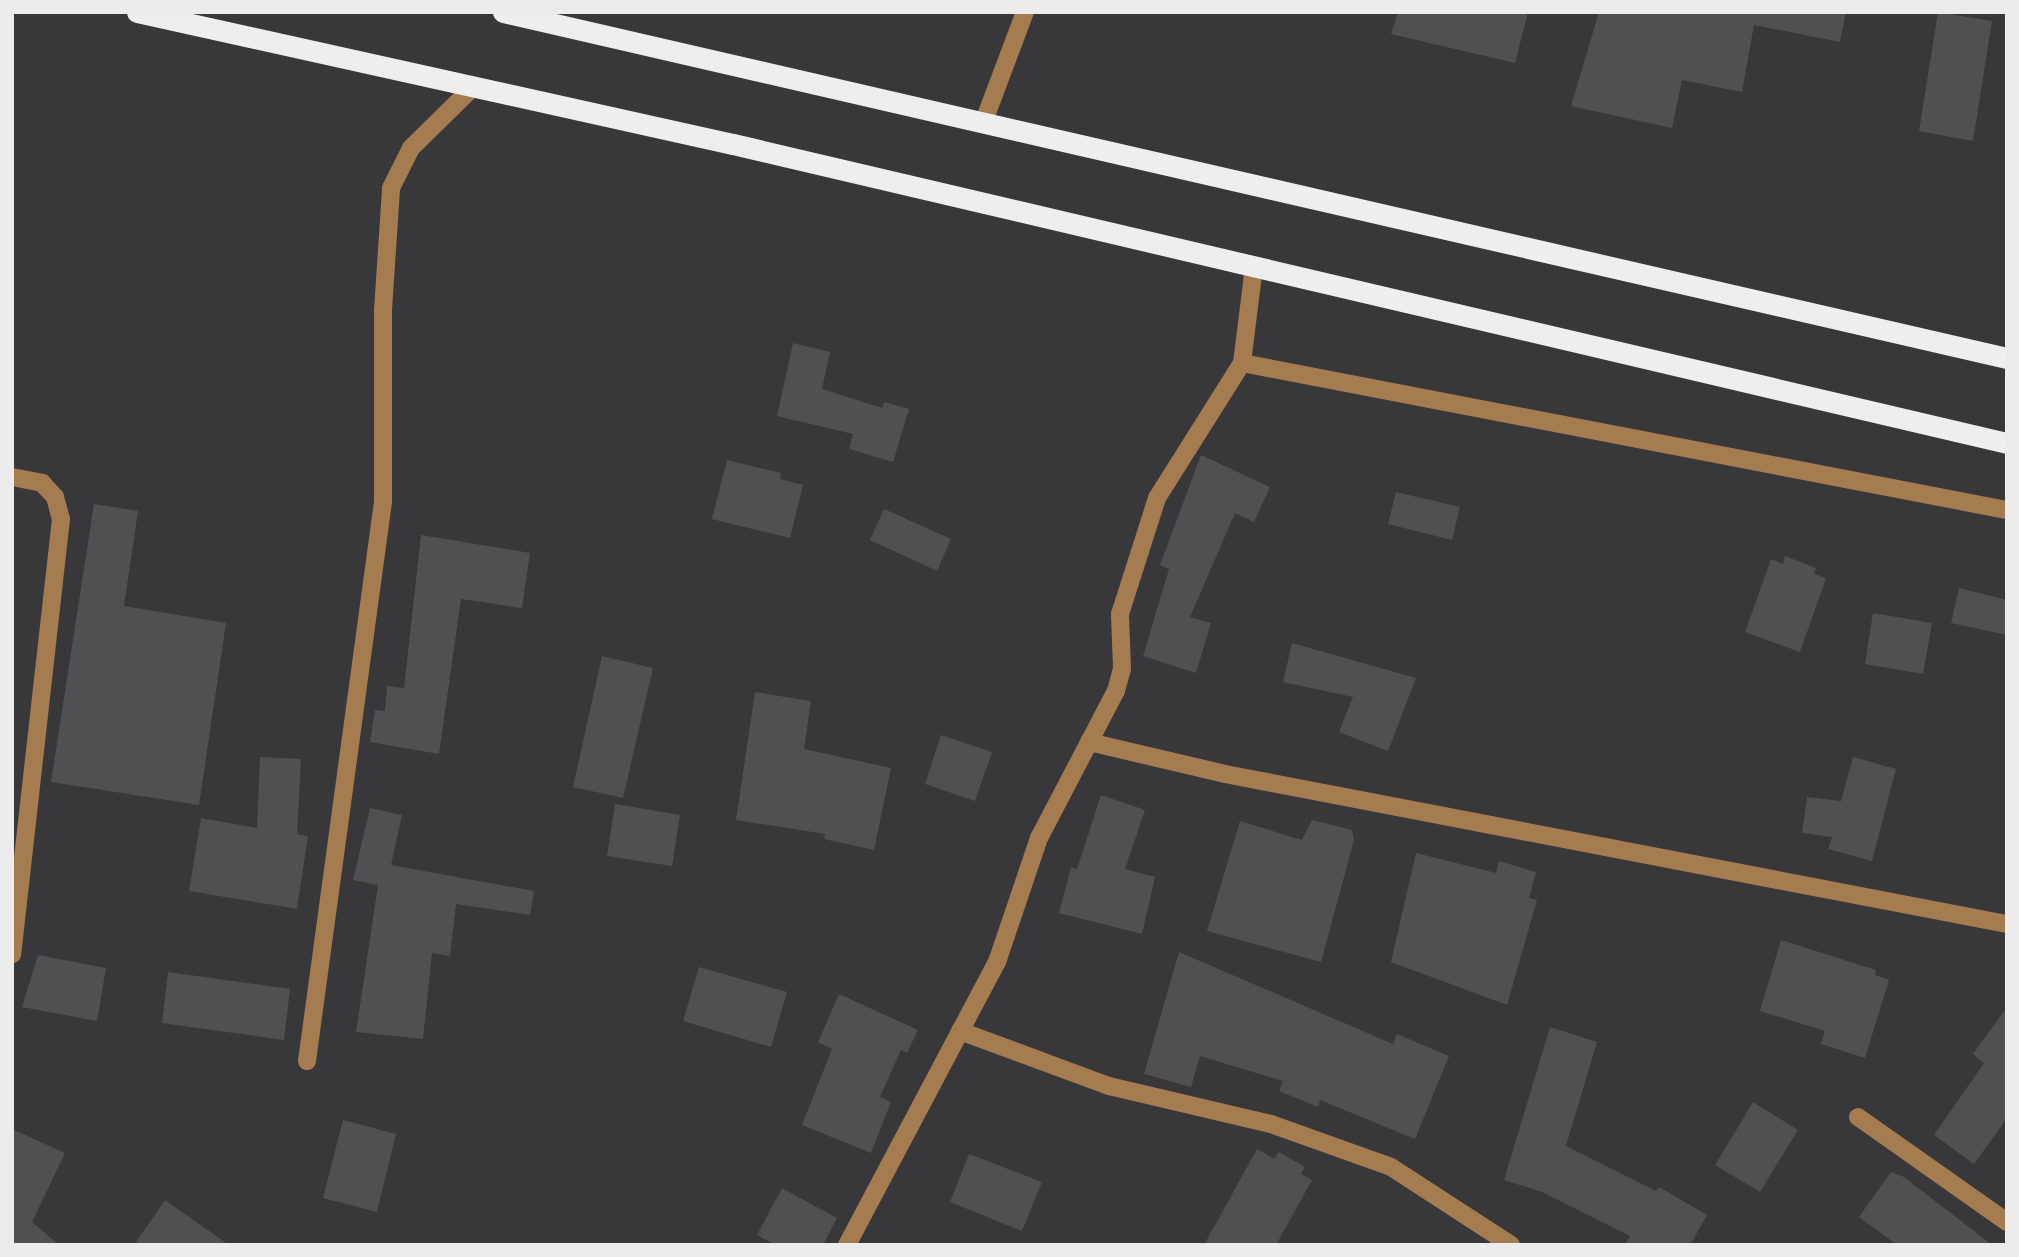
<!DOCTYPE html>
<style>
body{margin:0}
#map{position:relative;width:2019px;height:1257px;overflow:hidden;background:#38373a;font-family:"DejaVu Sans",sans-serif}
div>[style]{position:absolute}
.building>*{inset:0;background:#504f52}
.minor>*{height:18px;margin:-9px;padding:0 9px;transform-origin:9px;border-radius:9px;background:#a57b50}
.highway>*{height:21px;margin:-10.5px;padding:0 10.5px;transform-origin:10.5px;border-radius:10.5px;background:#eee}
span{translate:-50% -50%;white-space:nowrap;text-align:center;line-height:1.15;-webkit-text-stroke:6px #38373a;paint-order:stroke}
.frame{position:absolute;inset:0;border:14px solid #ececed;pointer-events:none}
</style>
<div id="map">
<div class="building">
<i style="clip-path:polygon(1398px 12px,1528px 12px,1515px 63px,1391px 34px)"></i>
<i style="clip-path:polygon(1599px 12px,1846px 12px,1840px 42px,1754px 25px,1742px 92px,1682px 80px,1672px 128px,1571px 106px)"></i>
<i style="clip-path:polygon(1938px 12px,1992px 21px,1973px 141px,1919px 131px)"></i>
<i style="clip-path:polygon(793px 343px,830px 352px,822px 389px,882px 408px,884px 402px,909px 409px,893px 462px,849px 449px,853px 434px,777px 416px)"></i>
<i style="clip-path:polygon(1201px 455px,1270px 487px,1254px 522px,1235px 513px,1190px 617px,1211px 623px,1196px 673px,1143px 656px,1169px 569px,1160px 565px)"></i>
<i style="clip-path:polygon(727px 460px,781px 473px,780px 479px,803px 485px,790px 538px,712px 519px)"></i>
<i style="clip-path:polygon(1396px 492px,1460px 507px,1452px 540px,1388px 524px)"></i>
<i style="clip-path:polygon(94px 504px,138px 511px,124px 606px,226px 623px,199px 805px,51px 782px)"></i>
<i style="clip-path:polygon(884px 509px,951px 539px,937px 571px,870px 540px)"></i>
<i style="clip-path:polygon(421px 535px,530px 553px,522px 608px,461px 599px,439px 754px,370px 742px,375px 710px,385px 711px,387px 686px,404px 688px)"></i>
<i style="clip-path:polygon(1785px 556px,1816px 568px,1814px 574px,1826px 578px,1800px 652px,1745px 632px,1771px 559px,1783px 564px)"></i>
<i style="clip-path:polygon(1959px 588px,2007px 600px,2007px 635px,1951px 623px)"></i>
<i style="clip-path:polygon(1873px 613px,1932px 623px,1923px 674px,1865px 664px)"></i>
<i style="clip-path:polygon(1292px 643px,1416px 678px,1388px 751px,1339px 732px,1353px 697px,1283px 682px)"></i>
<i style="clip-path:polygon(602px 656px,653px 668px,623px 798px,573px 787px)"></i>
<i style="clip-path:polygon(755px 692px,811px 701px,804px 749px,891px 768px,874px 850px,824px 839px,825px 834px,736px 820px)"></i>
<i style="clip-path:polygon(941px 735px,992px 752px,975px 801px,925px 784px)"></i>
<i style="clip-path:polygon(260px 757px,301px 759px,297px 834px,308px 836px,297px 909px,189px 891px,201px 818px,257px 828px)"></i>
<i style="clip-path:polygon(1853px 757px,1896px 769px,1872px 861px,1828px 849px,1832px 837px,1802px 833px,1807px 797px,1841px 801px)"></i>
<i style="clip-path:polygon(1101px 795px,1145px 810px,1125px 869px,1155px 877px,1142px 934px,1059px 913px,1071px 867px,1077px 869px)"></i>
<i style="clip-path:polygon(615px 804px,680px 815px,672px 866px,607px 856px)"></i>
<i style="clip-path:polygon(370px 808px,402px 815px,391px 865px,534px 891px,530px 915px,456px 904px,450px 956px,432px 953px,423px 1039px,356px 1032px,378px 885px,353px 880px)"></i>
<i style="clip-path:polygon(1312px 820px,1352px 830px,1354px 840px,1321px 962px,1207px 931px,1240px 821px,1302px 840px)"></i>
<i style="clip-path:polygon(1416px 853px,1496px 873px,1499px 861px,1536px 872px,1529px 898px,1537px 900px,1507px 1005px,1391px 962px)"></i>
<i style="clip-path:polygon(1781px 940px,1876px 970px,1875px 975px,1889px 980px,1865px 1058px,1821px 1044px,1825px 1031px,1760px 1011px)"></i>
<i style="clip-path:polygon(1179px 952px,1393px 1044px,1397px 1034px,1449px 1056px,1415px 1139px,1320px 1100px,1318px 1107px,1279px 1091px,1283px 1081px,1200px 1056px,1191px 1087px,1144px 1074px)"></i>
<i style="clip-path:polygon(38px 955px,106px 968px,97px 1021px,22px 1007px)"></i>
<i style="clip-path:polygon(699px 967px,787px 992px,771px 1047px,683px 1021px)"></i>
<i style="clip-path:polygon(168px 972px,290px 989px,284px 1040px,162px 1023px)"></i>
<i style="clip-path:polygon(839px 994px,918px 1030px,907px 1053px,901px 1050px,880px 1097px,891px 1102px,871px 1153px,802px 1125px,832px 1049px,818px 1042px)"></i>
<i style="clip-path:polygon(2007px 1007px,2007px 1118px,1974px 1164px,1934px 1135px,1984px 1063px,1973px 1054px)"></i>
<i style="clip-path:polygon(1550px 1027px,1597px 1042px,1566px 1146px,1656px 1191px,1659px 1187px,1707px 1215px,1690px 1245px,1625px 1245px,1630px 1236px,1542px 1192px,1504px 1180px)"></i>
<i style="clip-path:polygon(1753px 1102px,1798px 1130px,1760px 1192px,1715px 1165px)"></i>
<i style="clip-path:polygon(343px 1120px,396px 1134px,377px 1212px,323px 1198px)"></i>
<i style="clip-path:polygon(12px 1129px,65px 1153px,32px 1222px,59px 1245px,12px 1245px)"></i>
<i style="clip-path:polygon(1257px 1149px,1274px 1159px,1279px 1152px,1305px 1167px,1301px 1174px,1312px 1180px,1276px 1245px,1204px 1245px)"></i>
<i style="clip-path:polygon(969px 1154px,1042px 1182px,1022px 1231px,950px 1202px)"></i>
<i style="clip-path:polygon(1891px 1172px,1904px 1177px,1992px 1245px,1897px 1245px,1859px 1217px)"></i>
<i style="clip-path:polygon(782px 1188px,837px 1218px,823px 1245px,776px 1245px,757px 1235px)"></i>
<i style="clip-path:polygon(165px 1200px,229px 1245px,134px 1245px)"></i>
</div>
<div class="minor">
<i style="left:984px;top:121px;width:116px;rotate:-69.4deg"></i>
<i style="left:1242px;top:363px;width:779px;rotate:10.88deg"></i>
<i style="left:12px;top:477px;width:31px;rotate:11deg"></i>
<i style="left:42px;top:483px;width:19px;rotate:47deg"></i>
<i style="left:55px;top:497px;width:23px;rotate:75deg"></i>
<i style="left:61px;top:519px;width:438px;rotate:96.4deg"></i>
<i style="left:1089px;top:742px;width:140px;rotate:13.2deg"></i>
<i style="left:1225px;top:774px;width:796px;rotate:10.86deg"></i>
<i style="left:960px;top:1031px;width:159px;rotate:20.3deg"></i>
<i style="left:1109px;top:1086px;width:166px;rotate:13.2deg"></i>
<i style="left:1271px;top:1124px;width:127px;rotate:19.7deg"></i>
<i style="left:1391px;top:1167px;width:143px;rotate:33deg"></i>
<i style="left:307px;top:1061px;width:564px;rotate:-82.26deg"></i>
<i style="left:383px;top:502px;width:192px;rotate:-90deg"></i>
<i style="left:383px;top:310px;width:122px;rotate:-86.2deg"></i>
<i style="left:391px;top:188px;width:45px;rotate:-63.4deg"></i>
<i style="left:411px;top:148px;width:86px;rotate:-44.5deg"></i>
<i style="left:1858px;top:1117px;width:182px;rotate:35.2deg"></i>
<i style="left:847px;top:1245px;width:320px;rotate:-62.1deg"></i>
<i style="left:997px;top:962px;width:131px;rotate:-71.3deg"></i>
<i style="left:1039px;top:838px;width:166px;rotate:-62.4deg"></i>
<i style="left:1116px;top:691px;width:23px;rotate:-75deg"></i>
<i style="left:1122px;top:669px;width:55px;rotate:-92.1deg"></i>
<i style="left:1120px;top:614px;width:122px;rotate:-72.3deg"></i>
<i style="left:1157px;top:498px;width:160px;rotate:-57.8deg"></i>
<i style="left:1242px;top:363px;width:97px;rotate:-82.9deg"></i>
</div>
<div class="highway">
<i style="left:137px;top:12px;width:610px;rotate:12.49deg"></i>
<i style="left:733px;top:144px;width:1309px;rotate:13.21deg"></i>
<i style="left:503px;top:12px;width:1543px;rotate:12.96deg"></i>
</div>
<div class="frame"></div>
</div>
